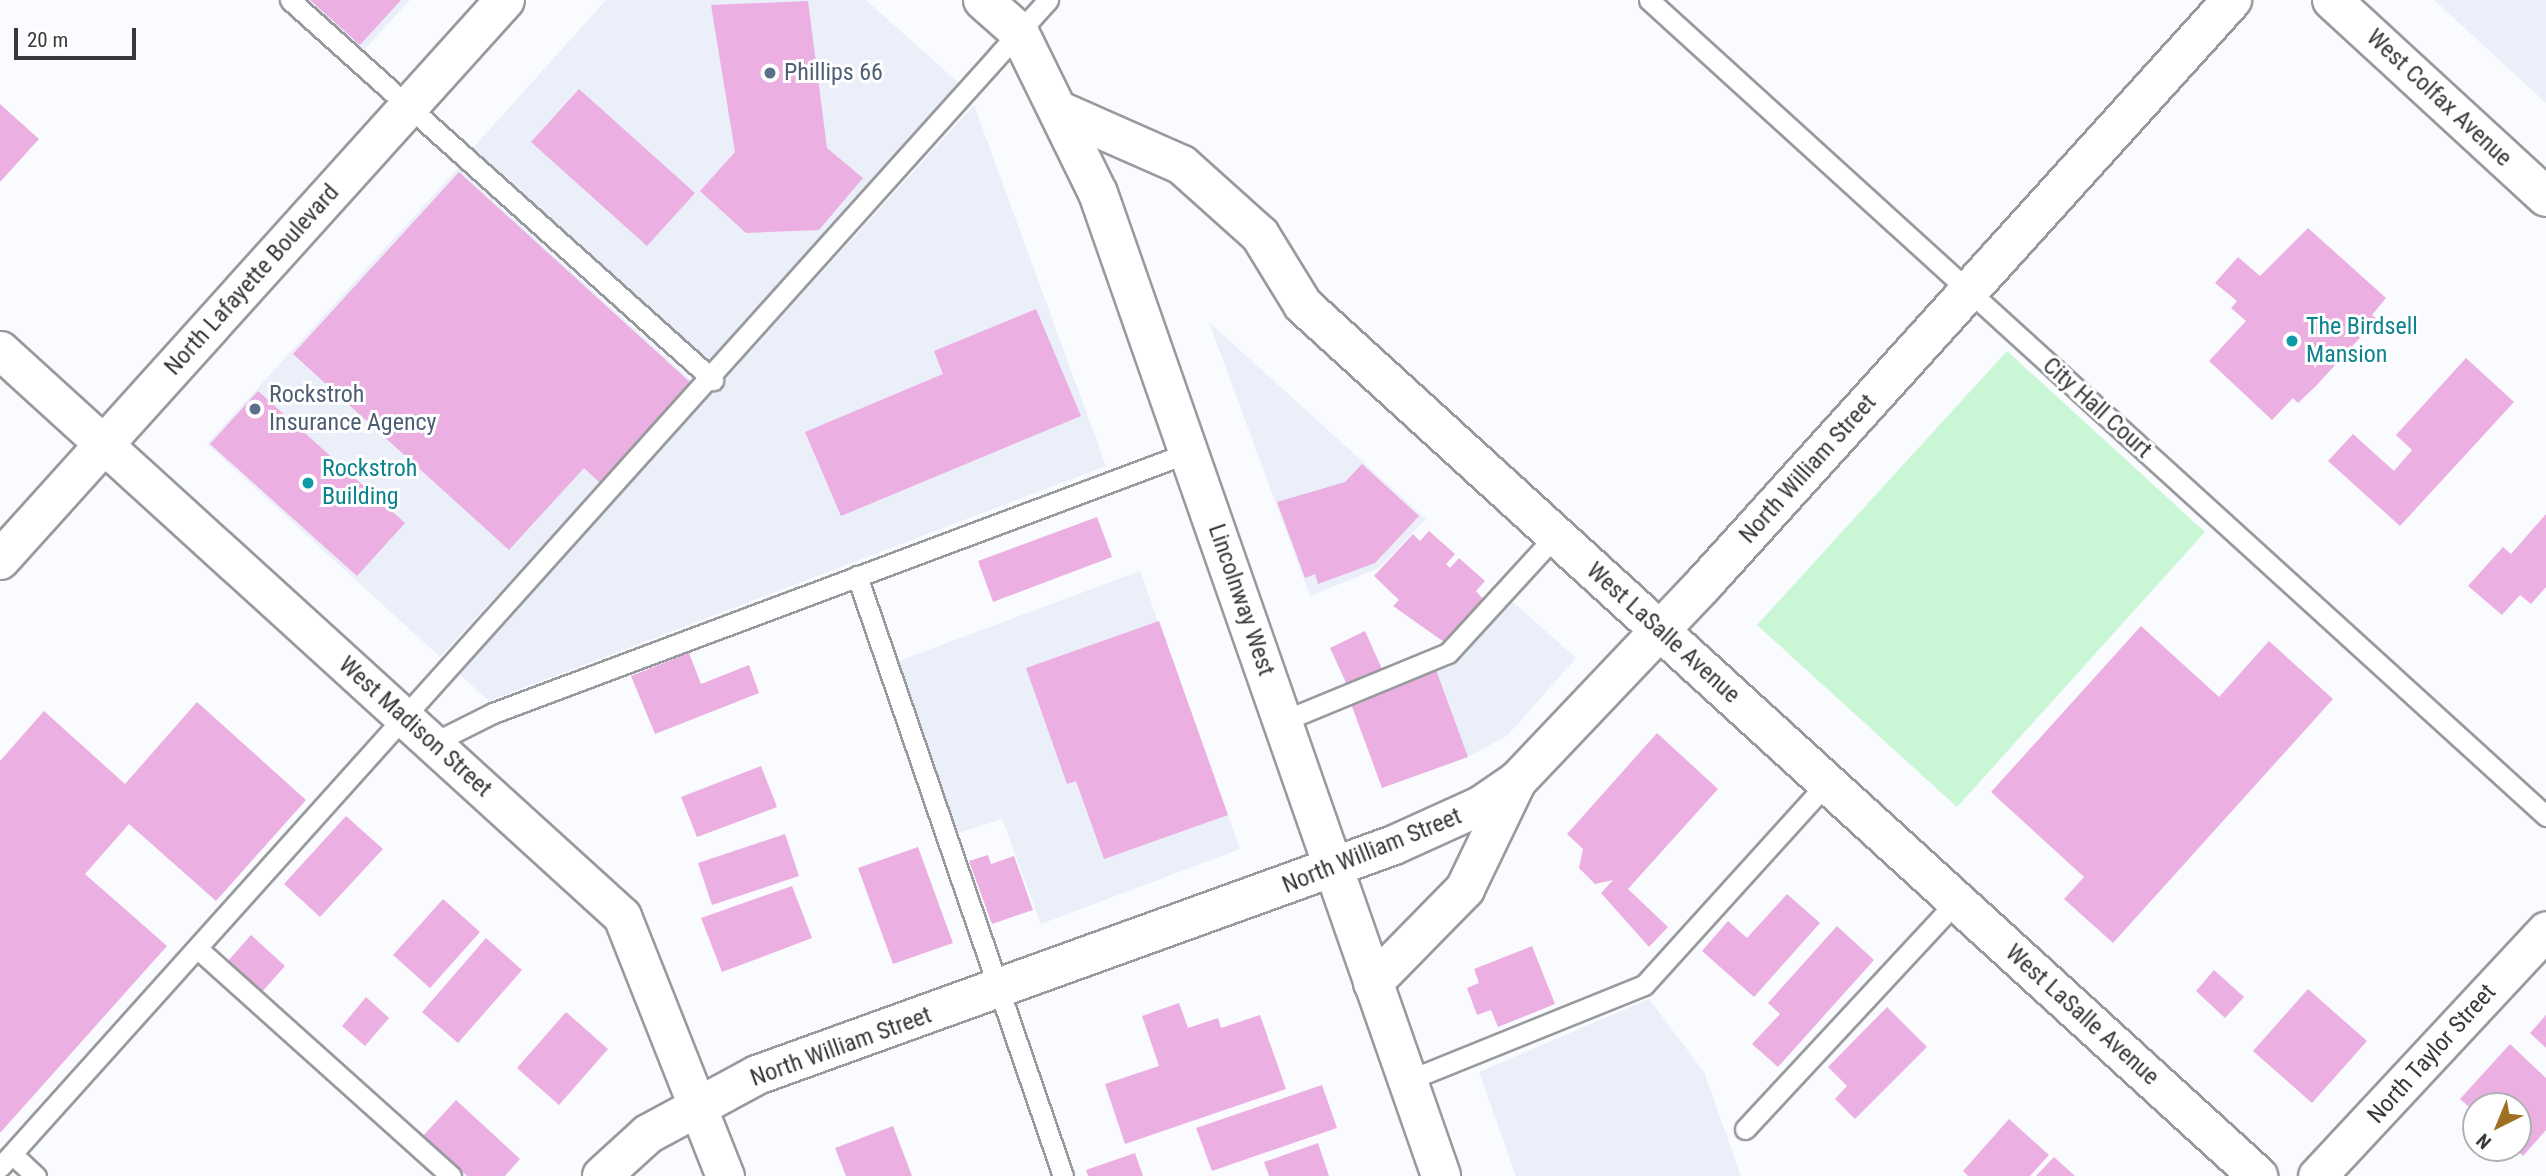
<!DOCTYPE html>
<style>
body{margin:0}
#map{position:relative;width:2546px;height:1176px;overflow:hidden;background:#fafbff;font-family:"Roboto Condensed",sans-serif}
div>[style]{position:absolute}
.built>*{inset:0;background:#eaeffa}
.green>*{inset:0;background:#c9f6d4}
.building>*{inset:0;background:#ebafe2}
.roads{filter:drop-shadow(2px 0 #989a9e) drop-shadow(-2px 0 #989a9e) drop-shadow(0 2px #989a9e) drop-shadow(0 -2px #989a9e)}
.service>*{height:19px;margin:-9.5px;padding:0 9.5px;transform-origin:9.5px;border-radius:9.5px;background:#fff}
.minor>*{height:37px;margin:-18.5px;padding:0 18.5px;transform-origin:18.5px;border-radius:18.5px;background:#fff}
.tertiary>*{height:38px;margin:-19px;padding:0 19px;transform-origin:19px;border-radius:19px;background:#fff}
.secondary>*{height:38px;margin:-19px;padding:0 19px;transform-origin:19px;border-radius:19px;background:#fff}
.primary>*{height:38px;margin:-19px;padding:0 19px;transform-origin:19px;border-radius:19px;background:#fff}
.dots>*{width:19px;height:19px;translate:-50% -50%;box-sizing:border-box;border:4px solid #fff;border-radius:50%}
span{translate:-50% -50%;white-space:nowrap;text-align:center;line-height:1.15;-webkit-text-stroke:6px #fff;paint-order:stroke}
.service-label{font-size:24px;color:#4e5e75}
.left{translate:0 -50%;text-align:left}
.street-label{font-size:24px;color:#38393b}
.culture-label{font-size:24px;color:#0d838f}
.north{position:absolute;left:2462px;top:1092px;width:70px;height:70px;box-sizing:border-box;background:#fff;border:2px solid #afb0b1;border-radius:50%;rotate:223deg;font-size:19px;font-weight:700;line-height:28px;text-align:center;color:#38393b}
.north::after{content:'';display:block;margin:auto;width:24px;height:32px;background:#9f6f23;clip-path:polygon(50% 0,100% 100%,50% 72%,0 100%)}
.scale{position:absolute;left:14px;top:28px;width:122px;height:32px;box-sizing:border-box;border:4px solid #38393b;border-top:0;padding-left:9px;font-size:21px;line-height:24px;white-space:nowrap;color:#38393b;-webkit-text-stroke:5px #fff;paint-order:stroke}
</style>
<div id="map">
<div class="built">
<i style="clip-path:polygon(305px 0,410px 0,362px 52px)"></i>
<i style="clip-path:polygon(606px 0,866px 0,961px 85px,710px 364px,472px 149px)"></i>
<i style="clip-path:polygon(2434px 0,2546px 0,2546px 103px)"></i>
<i style="clip-path:polygon(974px 105px,1106px 466px,489px 701px,458px 673px)"></i>
<i style="clip-path:polygon(458px 168px,693px 382px,440px 657px,207px 444px)"></i>
<i style="clip-path:polygon(1209px 322px,1426px 519px,1379px 568px,1310px 596px)"></i>
<i style="clip-path:polygon(1140px 571px,1240px 849px,1041px 924px,1002px 819px,955px 834px,896px 662px)"></i>
<i style="clip-path:polygon(1512px 601px,1576px 658px,1508px 735px,1468px 757px,1350px 701px,1460px 658px)"></i>
<i style="clip-path:polygon(1649px 999px,1704px 1072px,1741px 1176px,1516px 1176px,1479px 1072px)"></i>
</div>
<div class="green">
<i style="clip-path:polygon(2007px 351px,2205px 532px,1957px 807px,1757px 625px)"></i>
</div>
<div class="building">
<i style="clip-path:polygon(310px 0,401px 0,360px 45px)"></i>
<i style="clip-path:polygon(808px 1px,827px 148px,863px 178px,819px 230px,746px 233px,700px 191px,735px 152px,711px 5px)"></i>
<i style="clip-path:polygon(579px 89px,695px 193px,647px 246px,531px 142px)"></i>
<i style="clip-path:polygon(0 104px,39px 139px,0 182px)"></i>
<i style="clip-path:polygon(459px 172px,691px 383px,600px 483px,584px 468px,509px 550px,293px 354px)"></i>
<i style="clip-path:polygon(2308px 228px,2386px 298px,2372px 315px,2377px 319px,2316px 386px,2298px 403px,2293px 398px,2272px 420px,2209px 361px,2246px 321px,2231px 308px,2237px 301px,2215px 283px,2238px 257px,2260px 276px)"></i>
<i style="clip-path:polygon(1036px 309px,1081px 416px,841px 516px,805px 432px,943px 374px,934px 351px)"></i>
<i style="clip-path:polygon(2466px 358px,2514px 402px,2400px 526px,2328px 461px,2353px 434px,2394px 471px,2412px 450px,2396px 435px)"></i>
<i style="clip-path:polygon(258px 391px,405px 523px,357px 576px,210px 444px)"></i>
<i style="clip-path:polygon(1362px 464px,1419px 516px,1375px 563px,1318px 584px,1315px 574px,1305px 578px,1277px 502px,1345px 482px)"></i>
<i style="clip-path:polygon(2546px 514px,2546px 587px,2531px 604px,2520px 595px,2502px 615px,2468px 586px,2503px 547px,2511px 554px)"></i>
<i style="clip-path:polygon(1097px 517px,1112px 557px,993px 602px,978px 561px)"></i>
<i style="clip-path:polygon(1429px 531px,1455px 554px,1446px 564px,1450px 568px,1459px 558px,1485px 581px,1476px 591px,1483px 599px,1444px 642px,1393px 606px,1399px 600px,1374px 576px,1413px 534px,1420px 541px)"></i>
<i style="clip-path:polygon(1159px 621px,1228px 815px,1104px 859px,1076px 781px,1067px 784px,1026px 668px)"></i>
<i style="clip-path:polygon(2141px 626px,2219px 697px,2269px 641px,2333px 699px,2113px 943px,2064px 899px,2084px 877px,1991px 792px)"></i>
<i style="clip-path:polygon(1365px 631px,1383px 671px,1348px 687px,1330px 648px)"></i>
<i style="clip-path:polygon(689px 653px,701px 684px,749px 665px,759px 693px,655px 734px,631px 676px)"></i>
<i style="clip-path:polygon(1436px 670px,1468px 757px,1382px 788px,1350px 701px)"></i>
<i style="clip-path:polygon(197px 702px,306px 800px,216px 901px,129px 824px,85px 874px,167px 946px,0 1133px,0 761px,44px 711px,125px 784px)"></i>
<i style="clip-path:polygon(1657px 733px,1718px 789px,1628px 889px,1668px 927px,1649px 947px,1601px 893px,1613px 880px,1595px 884px,1579px 868px,1583px 849px,1567px 834px)"></i>
<i style="clip-path:polygon(761px 766px,777px 807px,697px 837px,681px 797px)"></i>
<i style="clip-path:polygon(346px 816px,383px 849px,320px 917px,284px 884px)"></i>
<i style="clip-path:polygon(785px 834px,799px 876px,712px 905px,698px 863px)"></i>
<i style="clip-path:polygon(918px 847px,953px 943px,893px 964px,858px 868px)"></i>
<i style="clip-path:polygon(988px 855px,991px 864px,1014px 856px,1033px 910px,992px 924px,969px 861px)"></i>
<i style="clip-path:polygon(792px 886px,812px 938px,722px 972px,701px 918px)"></i>
<i style="clip-path:polygon(1787px 894px,1820px 923px,1754px 997px,1702px 951px,1728px 921px,1747px 938px)"></i>
<i style="clip-path:polygon(443px 899px,480px 932px,430px 988px,393px 955px)"></i>
<i style="clip-path:polygon(1837px 926px,1874px 960px,1778px 1067px,1752px 1044px,1780px 1014px,1768px 1003px)"></i>
<i style="clip-path:polygon(251px 935px,285px 966px,262px 992px,227px 962px)"></i>
<i style="clip-path:polygon(486px 938px,522px 970px,458px 1043px,422px 1012px)"></i>
<i style="clip-path:polygon(1532px 946px,1555px 1004px,1498px 1027px,1491px 1010px,1477px 1015px,1467px 988px,1479px 983px,1474px 969px)"></i>
<i style="clip-path:polygon(2214px 970px,2244px 997px,2225px 1018px,2196px 991px)"></i>
<i style="clip-path:polygon(2308px 989px,2367px 1041px,2312px 1103px,2253px 1051px)"></i>
<i style="clip-path:polygon(366px 997px,389px 1018px,365px 1046px,342px 1026px)"></i>
<i style="clip-path:polygon(1179px 1003px,1188px 1028px,1218px 1018px,1221px 1028px,1260px 1015px,1286px 1089px,1125px 1144px,1105px 1084px,1159px 1066px,1142px 1016px)"></i>
<i style="clip-path:polygon(1887px 1007px,1927px 1047px,1855px 1119px,1835px 1099px,1847px 1086px,1828px 1067px)"></i>
<i style="clip-path:polygon(566px 1012px,608px 1049px,559px 1105px,517px 1068px)"></i>
<i style="clip-path:polygon(2546px 1015px,2546px 1048px,2530px 1033px)"></i>
<i style="clip-path:polygon(2510px 1044px,2546px 1078px,2546px 1130px,2523px 1156px,2514px 1148px,2518px 1106px,2476px 1106px,2476px 1113px,2460px 1099px)"></i>
<i style="clip-path:polygon(1322px 1085px,1337px 1128px,1212px 1171px,1196px 1128px)"></i>
<i style="clip-path:polygon(456px 1100px,520px 1159px,505px 1176px,467px 1176px,423px 1136px)"></i>
<i style="clip-path:polygon(2009px 1119px,2049px 1155px,2030px 1176px,1968px 1176px,1963px 1171px)"></i>
<i style="clip-path:polygon(893px 1126px,912px 1176px,846px 1176px,835px 1148px)"></i>
<i style="clip-path:polygon(1318px 1143px,1329px 1176px,1269px 1176px,1264px 1162px)"></i>
<i style="clip-path:polygon(1135px 1153px,1143px 1176px,1088px 1176px,1086px 1170px)"></i>
<i style="clip-path:polygon(2054px 1157px,2075px 1176px,2036px 1176px)"></i>
</div>
<div class="roads">
<div class="service">
<i style="left:290px;top:0;width:569px;rotate:41.93deg"></i>
<i style="left:1649px;top:0;width:1213px;rotate:42.29deg"></i>
<i style="left:857px;top:576px;width:634px;rotate:71.05deg"></i>
<i style="left:1283px;top:721px;width:178px;rotate:-22.4deg"></i>
<i style="left:1448px;top:653px;width:160px;rotate:-47.5deg"></i>
<i style="left:433px;top:743px;width:67px;rotate:-26.6deg"></i>
<i style="left:493px;top:713px;width:744px;rotate:-20.53deg"></i>
<i style="left:198px;top:949px;width:340px;rotate:41.9deg"></i>
<i style="left:1409px;top:1080px;width:253px;rotate:-22deg"></i>
<i style="left:1644px;top:985px;width:274px;rotate:-47.8deg"></i>
<i style="left:1745px;top:1129px;width:311px;rotate:-47.1deg"></i>
<i style="left:12px;top:1154px;width:33px;rotate:43deg"></i>
<i style="left:0;top:1167px;width:1569px;rotate:-48.08deg"></i>
</div>
<div class="minor">
<i style="left:0;top:350px;width:841px;rotate:42.3deg"></i>
<i style="left:622px;top:916px;width:280px;rotate:68.4deg"></i>
<i style="left:2317px;top:1176px;width:336px;rotate:-47deg"></i>
</div>
<div class="tertiary">
<i style="left:2332px;top:0;width:291px;rotate:42.6deg"></i>
<i style="left:1062px;top:112px;width:131px;rotate:23.8deg"></i>
<i style="left:1182px;top:165px;width:105px;rotate:41.9deg"></i>
<i style="left:1260px;top:235px;width:82px;rotate:58.4deg"></i>
<i style="left:1303px;top:305px;width:1293px;rotate:42.37deg"></i>
<i style="left:0;top:560px;width:754px;rotate:-47.96deg"></i>
</div>
<div class="secondary">
<i style="left:602px;top:1176px;width:62px;rotate:-42.4deg"></i>
<i style="left:648px;top:1134px;width:124px;rotate:-28.4deg"></i>
<i style="left:757px;top:1075px;width:677px;rotate:-19.85deg"></i>
<i style="left:1394px;top:845px;width:97px;rotate:-24.4deg"></i>
<i style="left:1482px;top:805px;width:42px;rotate:-34.4deg"></i>
<i style="left:1517px;top:781px;width:270px;rotate:-46.5deg"></i>
<i style="left:1703px;top:585px;width:789px;rotate:-47.88deg"></i>
</div>
<div class="primary">
<i style="left:983px;top:0;width:48px;rotate:41.6deg"></i>
<i style="left:1019px;top:32px;width:179px;rotate:63.9deg"></i>
<i style="left:1098px;top:193px;width:1041px;rotate:70.76deg"></i>
<i style="left:1373px;top:983px;width:132px;rotate:-45.6deg"></i>
<i style="left:1465px;top:889px;width:120px;rotate:-64.3deg"></i>
</div>
</div>
<div class="dots">
<i style="left:770px;top:73px;background:#5c6f8a"></i>
<i style="left:2292px;top:341px;background:#0f9aa8"></i>
<i style="left:255px;top:409px;background:#5c6f8a"></i>
<i style="left:308px;top:483px;background:#0f9aa8"></i>
</div>
<div class="service-label">
<span class="left" style="left:784px;top:73px">Phillips 66</span>
<span class="left" style="left:269px;top:409px">Rockstroh<br>Insurance Agency</span>
</div>
<div class="street-label">
<span style="left:2439px;top:98px;rotate:43deg">West Colfax Avenue</span>
<span style="left:252px;top:280px;rotate:-48deg">North Lafayette Boulevard</span>
<span style="left:2097px;top:408px;rotate:42deg">City Hall Court</span>
<span style="left:1808px;top:469px;rotate:-48deg">North William Street</span>
<span style="left:1241px;top:600px;rotate:71deg">Lincolnway West</span>
<span style="left:1663px;top:633px;rotate:42deg">West LaSalle Avenue</span>
<span style="left:415px;top:727px;rotate:42deg">West Madison Street</span>
<span style="left:1372px;top:851px;rotate:-22deg">North William Street</span>
<span style="left:2082px;top:1015px;rotate:42deg">West LaSalle Avenue</span>
<span style="left:841px;top:1047px;rotate:-20deg">North William Street</span>
<span style="left:2432px;top:1054px;rotate:-48deg">North Taylor Street</span>
</div>
<div class="culture-label">
<span class="left" style="left:2306px;top:341px">The Birdsell<br>Mansion</span>
<span class="left" style="left:322px;top:483px">Rockstroh<br>Building</span>
</div>
<div class="north">N</div>
<div class="scale">20 m</div>
</div>
